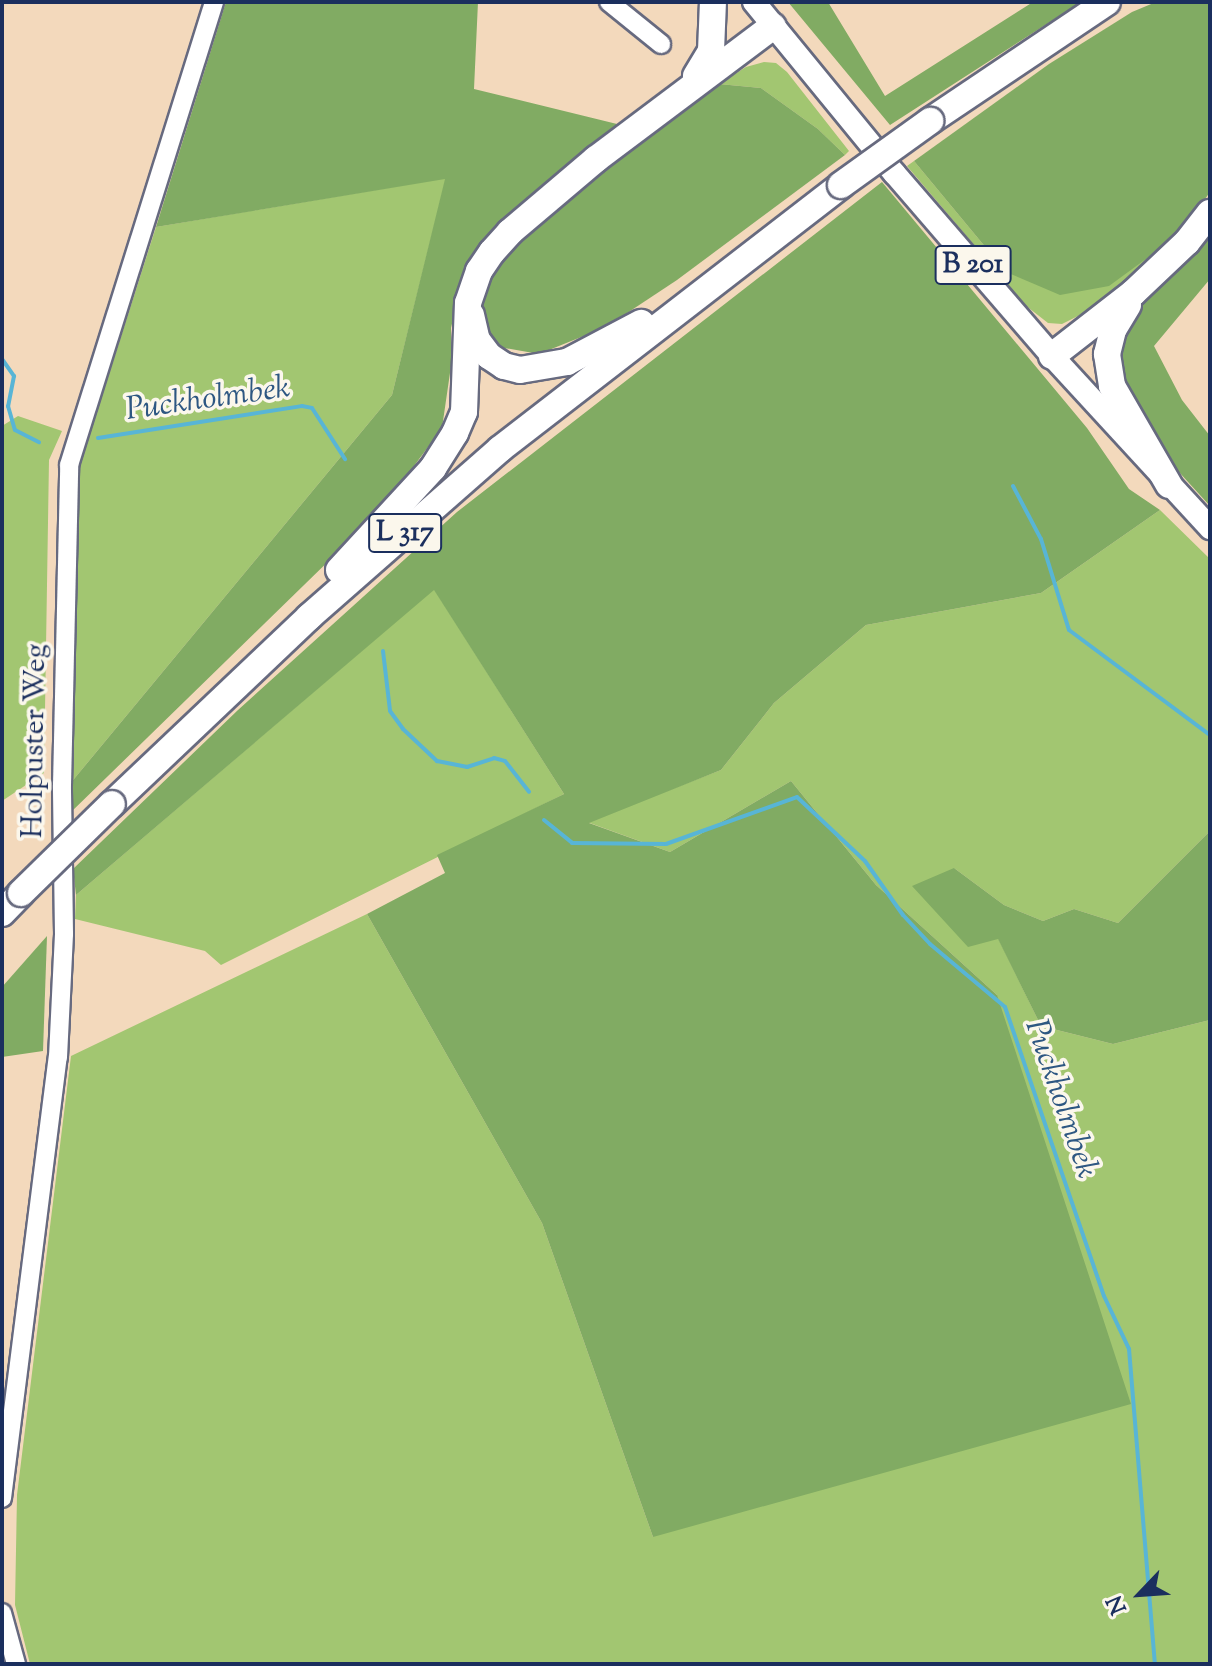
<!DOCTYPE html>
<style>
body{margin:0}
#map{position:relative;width:1212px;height:1666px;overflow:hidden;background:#f3d9bc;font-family:"Sorts Mill Goudy",serif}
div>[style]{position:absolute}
.green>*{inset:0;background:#a2c671}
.forest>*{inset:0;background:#81ab63}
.stream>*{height:4px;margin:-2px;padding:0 2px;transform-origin:2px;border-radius:2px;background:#58b5d6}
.roads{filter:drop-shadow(2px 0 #676a7f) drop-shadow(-2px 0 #676a7f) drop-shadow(0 2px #676a7f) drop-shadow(0 -2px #676a7f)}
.minor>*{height:18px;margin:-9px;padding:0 9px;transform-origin:9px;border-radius:9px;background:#fff}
.major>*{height:22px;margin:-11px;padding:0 11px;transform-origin:11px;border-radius:11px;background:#fff}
.highway>*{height:26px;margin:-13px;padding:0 13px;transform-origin:13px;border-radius:13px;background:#fff}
.bridges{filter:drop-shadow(2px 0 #676a7f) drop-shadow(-2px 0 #676a7f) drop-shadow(0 2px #676a7f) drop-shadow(0 -2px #676a7f)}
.highway-bridge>*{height:26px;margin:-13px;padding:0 13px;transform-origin:13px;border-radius:13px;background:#fff}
span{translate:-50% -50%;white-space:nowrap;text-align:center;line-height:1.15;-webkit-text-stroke:7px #fbf7ec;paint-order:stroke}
.shield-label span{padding:2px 6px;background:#fbf7ec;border:2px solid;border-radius:6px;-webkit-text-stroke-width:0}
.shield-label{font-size:28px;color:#1b2f5e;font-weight:700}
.street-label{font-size:30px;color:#1b2f5e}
.water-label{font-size:32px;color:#2d5782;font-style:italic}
.frame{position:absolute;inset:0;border:4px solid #1b2f5e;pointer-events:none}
.north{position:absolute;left:1100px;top:1554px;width:80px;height:80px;-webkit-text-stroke:6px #fbf7ec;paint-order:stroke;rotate:245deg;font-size:22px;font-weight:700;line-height:32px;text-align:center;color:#1b2f5e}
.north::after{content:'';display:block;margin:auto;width:28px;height:36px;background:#1b2f5e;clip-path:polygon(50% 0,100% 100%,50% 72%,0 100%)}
</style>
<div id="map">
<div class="green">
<i style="clip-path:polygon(764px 62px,776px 63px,787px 72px,849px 151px,845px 155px,818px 129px,761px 88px,719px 84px,746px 67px)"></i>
<i style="clip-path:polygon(914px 161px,1006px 272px,1180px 234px,1136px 278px,1092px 309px,1062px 324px,1048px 323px,1025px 305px,907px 166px)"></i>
<i style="clip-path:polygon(446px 178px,392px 395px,69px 785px,80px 465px,156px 227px)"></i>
<i style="clip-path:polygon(18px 416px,62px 431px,49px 460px,44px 773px,2px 801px,2px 426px)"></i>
<i style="clip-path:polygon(1160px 510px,1210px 559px,1210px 831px,1118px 923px,1074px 909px,1043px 921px,1004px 905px,954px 868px,998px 938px,1041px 1026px,1113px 1044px,1210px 1020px,1210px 1664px,30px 1664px,15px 1605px,17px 1495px,71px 1056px,367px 914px,542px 1223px,653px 1537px,997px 995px,876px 885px,791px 781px,670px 852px,587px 822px,721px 770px,774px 703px,866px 625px,1041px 593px)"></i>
<i style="clip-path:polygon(434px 589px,564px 794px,221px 965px,205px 951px,75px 919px,76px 895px)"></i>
</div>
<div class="forest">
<i style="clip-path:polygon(226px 2px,478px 2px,474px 89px,617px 124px,501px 225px,463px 277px,451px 328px,451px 366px,442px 428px,383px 508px,68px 815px,69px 785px,392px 395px,445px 179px,156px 227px)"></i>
<i style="clip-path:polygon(788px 2px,828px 2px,885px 96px,1033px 2px,1081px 2px,890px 125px)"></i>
<i style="clip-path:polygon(1156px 2px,1210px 2px,1210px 192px,1180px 234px,1109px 286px,1060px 295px,1006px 272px,914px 161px,1049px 64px,1132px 12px)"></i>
<i style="clip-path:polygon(719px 84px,761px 88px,818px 129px,845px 155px,677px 280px,606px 327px,539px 354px,493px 346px,479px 322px,481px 295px,510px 244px,681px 107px)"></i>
<i style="clip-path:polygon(882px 182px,1087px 428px,1129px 489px,1160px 510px,1041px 593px,866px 625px,774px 703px,721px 770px,589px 823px,670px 852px,791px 781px,876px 885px,997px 995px,1131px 1404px,653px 1537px,542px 1223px,367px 914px,445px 873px,437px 855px,564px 794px,434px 590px,76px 895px,73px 869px,238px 710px,457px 512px)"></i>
<i style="clip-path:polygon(1210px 226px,1210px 279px,1154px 346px,1182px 400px,1210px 436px,1210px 506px,1168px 460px,1143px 423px,1126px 383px,1119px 353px,1124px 321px)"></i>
<i style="clip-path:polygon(1210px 831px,1210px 1020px,1113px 1044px,1041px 1026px,998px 939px,968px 947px,912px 886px,954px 868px,1004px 905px,1043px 921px,1074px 909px,1118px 923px)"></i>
<i style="clip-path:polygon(47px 936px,43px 1051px,2px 1057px,2px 987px)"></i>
</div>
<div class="stream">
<i style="left:2px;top:359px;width:21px;rotate:55deg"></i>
<i style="left:14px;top:376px;width:31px;rotate:101deg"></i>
<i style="left:8px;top:406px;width:25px;rotate:74deg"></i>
<i style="left:15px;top:430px;width:27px;rotate:27deg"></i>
<i style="left:98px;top:438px;width:206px;rotate:-8.9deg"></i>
<i style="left:302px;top:406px;width:10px;rotate:11deg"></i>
<i style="left:312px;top:408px;width:61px;rotate:57.1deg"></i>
<i style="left:1013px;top:486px;width:60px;rotate:62.2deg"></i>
<i style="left:1041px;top:539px;width:95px;rotate:72.9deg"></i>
<i style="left:1069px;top:630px;width:176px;rotate:36.7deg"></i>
<i style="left:383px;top:651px;width:60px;rotate:83.3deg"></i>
<i style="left:390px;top:711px;width:22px;rotate:54deg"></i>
<i style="left:403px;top:729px;width:47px;rotate:43.3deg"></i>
<i style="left:437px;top:761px;width:31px;rotate:11deg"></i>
<i style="left:467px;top:767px;width:28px;rotate:-18deg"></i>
<i style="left:494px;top:758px;width:11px;rotate:15deg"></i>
<i style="left:505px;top:761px;width:39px;rotate:52deg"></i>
<i style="left:544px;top:820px;width:36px;rotate:39deg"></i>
<i style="left:572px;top:843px;width:94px;rotate:0.6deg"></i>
<i style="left:666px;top:844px;width:139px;rotate:-19.7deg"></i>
<i style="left:797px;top:797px;width:93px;rotate:43.3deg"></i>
<i style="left:865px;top:861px;width:66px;rotate:54.9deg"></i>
<i style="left:903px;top:915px;width:40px;rotate:47deg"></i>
<i style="left:930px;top:944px;width:98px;rotate:40deg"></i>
<i style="left:1005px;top:1007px;width:305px;rotate:71.1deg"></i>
<i style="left:1104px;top:1296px;width:59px;rotate:64.7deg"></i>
<i style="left:1129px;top:1349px;width:316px;rotate:85.3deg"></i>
</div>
<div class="roads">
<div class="minor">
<i style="left:609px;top:2px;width:67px;rotate:38.9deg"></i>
<i style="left:2px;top:1498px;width:445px;rotate:-82.8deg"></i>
<i style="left:58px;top:1057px;width:123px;rotate:-87.2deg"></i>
<i style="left:64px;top:934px;width:149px;rotate:-90.8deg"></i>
<i style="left:62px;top:785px;width:320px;rotate:-88.7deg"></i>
<i style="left:69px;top:465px;width:485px;rotate:-72.6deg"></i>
<i style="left:2px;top:1613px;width:53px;rotate:74.6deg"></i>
</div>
<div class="major">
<i style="left:754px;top:2px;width:222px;rotate:50.7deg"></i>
<i style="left:895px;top:174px;width:240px;rotate:49.2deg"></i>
<i style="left:1052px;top:356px;width:234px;rotate:47.4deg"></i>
</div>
<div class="highway">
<i style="left:696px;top:76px;width:29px;rotate:-59deg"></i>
<i style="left:711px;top:51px;width:49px;rotate:-87.7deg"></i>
<i style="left:930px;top:121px;width:213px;rotate:-33.9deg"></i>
<i style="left:1128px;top:305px;width:29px;rotate:121deg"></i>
<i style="left:1113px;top:330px;width:25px;rotate:104deg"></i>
<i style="left:1107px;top:354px;width:32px;rotate:81deg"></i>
<i style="left:1112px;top:386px;width:114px;rotate:60.1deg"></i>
<i style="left:471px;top:315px;width:26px;rotate:77deg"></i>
<i style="left:477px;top:340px;width:20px;rotate:53deg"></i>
<i style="left:489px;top:356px;width:18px;rotate:34deg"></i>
<i style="left:504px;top:366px;width:16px;rotate:14deg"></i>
<i style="left:520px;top:370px;width:48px;rotate:-9.7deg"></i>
<i style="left:567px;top:362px;width:84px;rotate:-27.8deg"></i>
<i style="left:1052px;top:356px;width:103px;rotate:-37.9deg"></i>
<i style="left:1133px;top:293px;width:74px;rotate:-43.4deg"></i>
<i style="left:1187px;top:242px;width:37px;rotate:-52deg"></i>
<i style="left:339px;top:570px;width:139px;rotate:-47.3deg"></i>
<i style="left:433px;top:468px;width:41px;rotate:-57.8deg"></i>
<i style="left:455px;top:433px;width:23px;rotate:-67deg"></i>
<i style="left:464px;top:412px;width:109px;rotate:-87.9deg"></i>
<i style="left:468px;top:303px;width:34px;rotate:-71deg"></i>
<i style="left:479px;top:271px;width:23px;rotate:-56deg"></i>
<i style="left:492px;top:252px;width:27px;rotate:-48deg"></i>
<i style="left:510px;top:232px;width:113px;rotate:-40.3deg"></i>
<i style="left:596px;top:159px;width:221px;rotate:-36.9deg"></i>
<i style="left:112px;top:804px;width:272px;rotate:-43.5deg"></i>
<i style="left:309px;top:617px;width:254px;rotate:-41.3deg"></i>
<i style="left:500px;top:449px;width:431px;rotate:-37.7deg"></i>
<i style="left:2px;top:913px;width:28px;rotate:-46deg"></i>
</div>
</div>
<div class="bridges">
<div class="highway-bridge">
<i style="left:841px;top:185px;width:110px;rotate:-35.7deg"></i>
<i style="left:21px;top:893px;width:127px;rotate:-44.4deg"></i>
</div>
</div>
<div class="shield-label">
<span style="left:973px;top:265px">B 201</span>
<span style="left:405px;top:533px">L 317</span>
</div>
<div class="street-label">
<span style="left:36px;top:741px;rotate:-89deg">Holpuster Weg</span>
</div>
<div class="water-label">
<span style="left:208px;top:400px;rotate:-8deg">Puckholmbek</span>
<span style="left:1060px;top:1099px;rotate:71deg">Puckholmbek</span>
</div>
<div class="frame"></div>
<div class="north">N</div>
</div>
